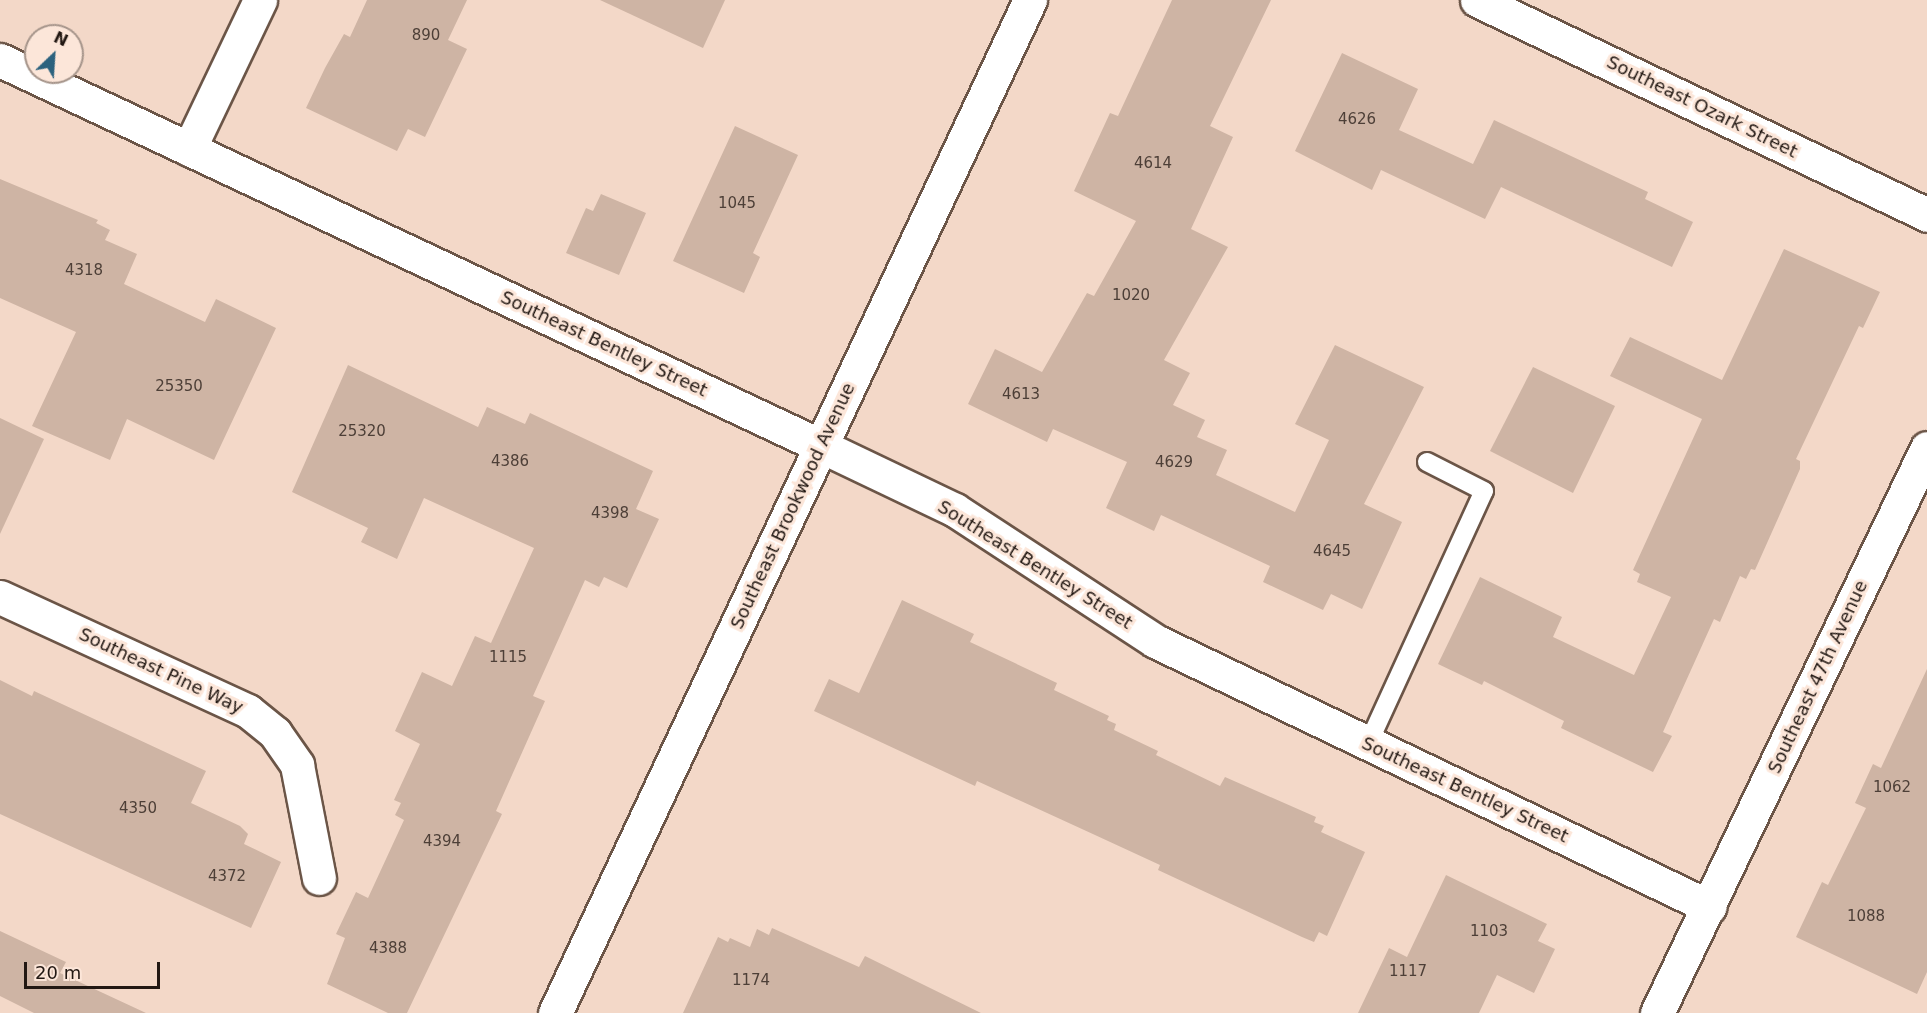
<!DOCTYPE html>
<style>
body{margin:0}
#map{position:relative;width:1927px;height:1013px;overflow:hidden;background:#f3d8c8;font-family:"DejaVu Sans",sans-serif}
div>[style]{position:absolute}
.building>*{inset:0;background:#ceb4a4}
.roads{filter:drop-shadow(2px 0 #6b5547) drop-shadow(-2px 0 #6b5547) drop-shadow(0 2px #6b5547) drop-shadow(0 -2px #6b5547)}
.service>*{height:18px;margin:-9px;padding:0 9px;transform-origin:9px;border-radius:9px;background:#fff}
.minor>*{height:33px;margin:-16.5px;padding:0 16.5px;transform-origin:16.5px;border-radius:16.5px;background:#fff}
.tertiary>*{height:33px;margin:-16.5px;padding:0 16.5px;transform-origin:16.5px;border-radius:16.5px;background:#fff}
.secondary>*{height:33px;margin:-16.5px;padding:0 16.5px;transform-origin:16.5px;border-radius:16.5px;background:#fff}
span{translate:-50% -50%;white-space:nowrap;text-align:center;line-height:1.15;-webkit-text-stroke:6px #fce6d9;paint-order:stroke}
.number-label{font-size:15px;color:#4d3f37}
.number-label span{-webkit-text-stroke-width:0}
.street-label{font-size:18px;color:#221813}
.north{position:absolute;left:24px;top:24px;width:60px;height:60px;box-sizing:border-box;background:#fce6d9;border:2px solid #a5948a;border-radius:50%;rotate:25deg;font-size:16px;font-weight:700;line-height:24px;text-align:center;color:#221813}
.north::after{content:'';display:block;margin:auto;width:21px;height:27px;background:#2c627e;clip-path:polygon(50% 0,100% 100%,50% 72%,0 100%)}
.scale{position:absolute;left:24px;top:962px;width:136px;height:27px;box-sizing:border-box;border:3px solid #221813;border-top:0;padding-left:8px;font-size:18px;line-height:21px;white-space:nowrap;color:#221813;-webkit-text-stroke:4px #fce6d9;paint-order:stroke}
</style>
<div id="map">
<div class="building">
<i style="clip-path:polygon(367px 0,467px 0,448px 40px,467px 49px,425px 137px,408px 129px,397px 151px,306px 108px,325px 68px,344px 34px,350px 37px)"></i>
<i style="clip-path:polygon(600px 0,725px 0,703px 48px)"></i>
<i style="clip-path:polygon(1172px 0,1271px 0,1210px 126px,1233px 137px,1191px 229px,1228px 247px,1164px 360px,1190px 373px,1173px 405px,1205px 420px,1197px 437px,1227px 450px,1216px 475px,1295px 512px,1329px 440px,1295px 424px,1335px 345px,1424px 387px,1364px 504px,1402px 522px,1362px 609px,1331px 594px,1323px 610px,1263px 582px,1270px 566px,1161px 515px,1154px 531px,1106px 508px,1127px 462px,1053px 429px,1047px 442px,968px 404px,995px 349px,1042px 372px,1087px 293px,1094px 296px,1136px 221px,1074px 191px,1110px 113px,1118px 116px)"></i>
<i style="clip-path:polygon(1342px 53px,1418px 89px,1399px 130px,1473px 164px,1494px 120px,1648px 192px,1645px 199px,1693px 222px,1672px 267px,1501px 187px,1485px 219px,1381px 170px,1372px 190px,1295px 151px)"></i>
<i style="clip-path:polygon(735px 126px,798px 155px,753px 253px,760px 257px,744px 293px,673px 261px)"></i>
<i style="clip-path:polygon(0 179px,98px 220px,96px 223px,110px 230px,105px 240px,137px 254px,124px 284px,205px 322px,216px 299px,276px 328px,214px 460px,127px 419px,110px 460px,32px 426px,76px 332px,0 298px)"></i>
<i style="clip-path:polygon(601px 194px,646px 213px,619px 275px,566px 253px,586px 208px,593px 211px)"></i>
<i style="clip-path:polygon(1784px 249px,1880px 292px,1863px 328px,1859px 326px,1796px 459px,1800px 461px,1800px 469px,1755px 570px,1751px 569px,1746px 579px,1740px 576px,1720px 622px,1714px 619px,1663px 732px,1672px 736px,1653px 772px,1561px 728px,1564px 721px,1484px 681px,1482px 685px,1438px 664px,1480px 577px,1562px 617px,1553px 637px,1634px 675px,1671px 597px,1637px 582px,1640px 574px,1633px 570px,1702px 419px,1610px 376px,1630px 337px,1722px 380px)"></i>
<i style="clip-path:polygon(348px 365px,478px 427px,487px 407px,525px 424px,530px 413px,653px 471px,636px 509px,659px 519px,627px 588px,604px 577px,599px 587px,585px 580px,533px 696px,545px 701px,496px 811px,502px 814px,407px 1013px,388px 1013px,327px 984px,345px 938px,336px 934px,356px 892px,368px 898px,404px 820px,395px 815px,401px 803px,394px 800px,420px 744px,395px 731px,422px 672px,452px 686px,475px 636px,491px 643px,534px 548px,424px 498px,397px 559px,361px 542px,368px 528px,292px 492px)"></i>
<i style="clip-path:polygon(1533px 367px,1615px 406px,1573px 493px,1490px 451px)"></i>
<i style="clip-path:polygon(0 418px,44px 439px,0 534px)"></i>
<i style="clip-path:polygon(902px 600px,974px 634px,970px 642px,1057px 683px,1054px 690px,1109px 716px,1107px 720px,1116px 724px,1114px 730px,1158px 751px,1156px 755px,1220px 786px,1225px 777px,1316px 817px,1314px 822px,1324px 826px,1321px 832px,1365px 852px,1327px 936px,1319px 932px,1314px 942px,1302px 937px,1158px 870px,1160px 865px,1095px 835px,977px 781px,975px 786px,814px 711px,829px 679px,859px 693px)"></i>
<i style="clip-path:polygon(1927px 669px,1927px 972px,1917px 994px,1796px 937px,1822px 882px,1828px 885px,1866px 808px,1855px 803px,1873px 764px,1881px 768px)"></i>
<i style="clip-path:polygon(0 680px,32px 696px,34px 691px,206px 771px,191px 803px,240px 826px,248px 834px,244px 844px,281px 862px,251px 928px,0 814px)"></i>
<i style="clip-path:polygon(1446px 875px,1547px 924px,1538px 941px,1555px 949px,1534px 993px,1497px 975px,1479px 1013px,1358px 1013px,1389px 948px,1407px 957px)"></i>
<i style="clip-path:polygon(772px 928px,859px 967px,865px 956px,981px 1013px,683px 1013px,718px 937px,728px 942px,730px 938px,750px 947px,757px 929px,769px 935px)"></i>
<i style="clip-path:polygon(0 931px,66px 962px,60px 973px,146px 1013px,34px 1013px,0 996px)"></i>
</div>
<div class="roads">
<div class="service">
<i style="left:1368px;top:744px;width:278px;rotate:-65.4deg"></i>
<i style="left:1484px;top:491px;width:64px;rotate:-153deg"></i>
</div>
<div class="minor">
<i style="left:1477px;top:0;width:499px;rotate:25.5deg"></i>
<i style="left:189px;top:149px;width:165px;rotate:-64.5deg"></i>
<i style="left:821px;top:446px;width:148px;rotate:25.5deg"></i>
<i style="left:955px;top:510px;width:239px;rotate:33.2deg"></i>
<i style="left:1155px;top:641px;width:615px;rotate:25.61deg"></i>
<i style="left:0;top:597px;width:273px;rotate:24.7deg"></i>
<i style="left:248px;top:711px;width:35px;rotate:39deg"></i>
<i style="left:275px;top:733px;width:39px;rotate:55deg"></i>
<i style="left:297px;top:765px;width:115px;rotate:79deg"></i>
<i style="left:1657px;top:1013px;width:626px;rotate:-64.46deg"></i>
</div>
<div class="tertiary">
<i style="left:0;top:60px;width:907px;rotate:25.18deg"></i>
</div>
<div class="secondary">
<i style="left:555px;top:1013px;width:1119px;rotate:-64.88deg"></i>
</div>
</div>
<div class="number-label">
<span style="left:426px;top:36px">890</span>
<span style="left:1357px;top:120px">4626</span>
<span style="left:1153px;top:164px">4614</span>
<span style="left:737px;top:204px">1045</span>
<span style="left:84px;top:271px">4318</span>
<span style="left:1131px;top:296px">1020</span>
<span style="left:179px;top:387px">25350</span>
<span style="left:1021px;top:395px">4613</span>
<span style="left:362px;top:432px">25320</span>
<span style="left:510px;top:462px">4386</span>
<span style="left:1174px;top:463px">4629</span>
<span style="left:610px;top:514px">4398</span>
<span style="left:1332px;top:552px">4645</span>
<span style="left:508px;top:658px">1115</span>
<span style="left:1892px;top:788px">1062</span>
<span style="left:138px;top:809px">4350</span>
<span style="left:442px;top:842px">4394</span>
<span style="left:227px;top:877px">4372</span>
<span style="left:1866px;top:917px">1088</span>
<span style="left:1489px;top:932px">1103</span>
<span style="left:388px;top:949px">4388</span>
<span style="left:1408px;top:972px">1117</span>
<span style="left:751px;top:981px">1174</span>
</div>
<div class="street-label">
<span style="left:1702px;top:107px;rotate:26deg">Southeast Ozark Street</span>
<span style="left:604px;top:344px;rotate:25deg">Southeast Bentley Street</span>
<span style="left:793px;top:506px;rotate:-65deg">Southeast Brookwood Avenue</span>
<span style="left:1035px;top:565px;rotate:32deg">Southeast Bentley Street</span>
<span style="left:161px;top:671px;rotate:25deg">Southeast Pine Way</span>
<span style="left:1818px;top:677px;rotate:-65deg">Southeast 47th Avenue</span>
<span style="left:1465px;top:790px;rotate:25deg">Southeast Bentley Street</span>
</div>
<div class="north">N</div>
<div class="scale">20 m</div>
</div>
